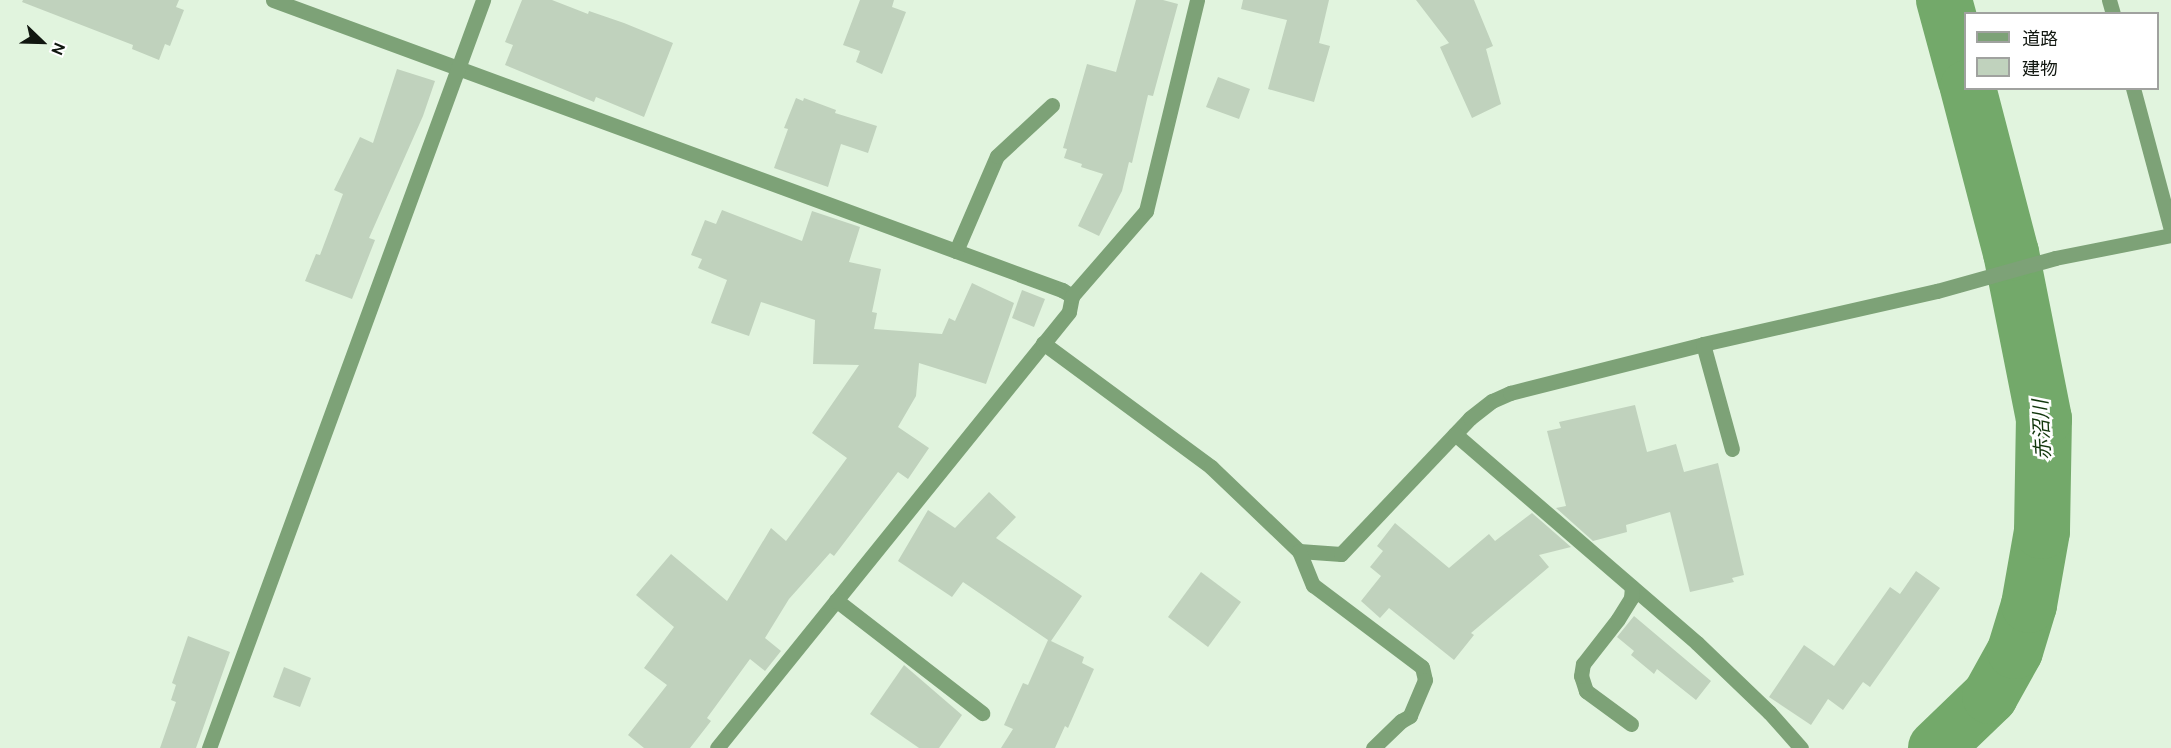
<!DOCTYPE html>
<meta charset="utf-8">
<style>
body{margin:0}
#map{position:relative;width:2171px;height:748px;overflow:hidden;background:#e1f4de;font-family:Ubuntu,"Noto Sans JP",sans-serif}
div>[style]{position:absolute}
.river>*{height:56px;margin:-28px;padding:0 28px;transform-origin:28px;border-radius:28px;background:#73a96a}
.building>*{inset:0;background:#c0d2bd}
.minor>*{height:15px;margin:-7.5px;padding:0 7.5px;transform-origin:7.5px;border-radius:7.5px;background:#7da277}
span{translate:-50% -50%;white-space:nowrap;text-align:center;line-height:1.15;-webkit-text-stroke:5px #fff;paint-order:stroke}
.water-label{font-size:20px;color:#12370c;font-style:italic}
.legend{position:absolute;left:1964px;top:12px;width:195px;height:78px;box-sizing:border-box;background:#fff;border:2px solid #a0a29f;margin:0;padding:8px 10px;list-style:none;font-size:18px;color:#111710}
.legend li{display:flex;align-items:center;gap:12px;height:30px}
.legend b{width:30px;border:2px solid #a0a29f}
.north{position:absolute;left:12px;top:12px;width:60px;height:60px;-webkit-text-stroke:4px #fff;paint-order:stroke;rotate:113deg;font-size:16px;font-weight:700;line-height:24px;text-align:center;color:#111710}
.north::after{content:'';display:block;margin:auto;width:21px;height:27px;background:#111710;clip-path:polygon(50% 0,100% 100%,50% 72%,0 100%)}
</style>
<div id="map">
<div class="river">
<i style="left:1944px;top:0;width:84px;rotate:74.8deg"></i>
<i style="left:1936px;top:748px;width:75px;rotate:-43.9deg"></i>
<i style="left:1990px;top:696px;width:51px;rotate:-60.9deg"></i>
<i style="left:2015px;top:651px;width:48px;rotate:-73.1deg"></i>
<i style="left:2029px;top:605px;width:75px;rotate:-80deg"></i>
<i style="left:2042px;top:531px;width:112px;rotate:-89deg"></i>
<i style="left:2044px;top:419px;width:169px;rotate:-101.2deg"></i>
<i style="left:2011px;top:253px;width:171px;rotate:-104.6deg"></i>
</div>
<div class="building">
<i style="clip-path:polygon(23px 0,179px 0,176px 7px,184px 10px,170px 46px,165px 44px,159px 60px,132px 49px,133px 45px,22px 2px)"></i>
<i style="clip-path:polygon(522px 0,552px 0,588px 14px,589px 11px,624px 23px,673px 43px,644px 117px,596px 97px,594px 102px,505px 65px,513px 45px,505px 42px)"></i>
<i style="clip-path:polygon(860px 0,894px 0,892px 7px,906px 12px,882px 74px,856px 62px,860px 51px,843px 45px)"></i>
<i style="clip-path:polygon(1136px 0,1163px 0,1178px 4px,1153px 96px,1148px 95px,1132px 163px,1129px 162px,1122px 191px,1099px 236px,1078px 226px,1103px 174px,1081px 167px,1082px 164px,1064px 158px,1067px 149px,1063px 148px,1087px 64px,1116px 72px)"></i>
<i style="clip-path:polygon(1243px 0,1329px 0,1319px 43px,1330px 46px,1314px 102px,1268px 89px,1287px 20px,1241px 9px)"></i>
<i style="clip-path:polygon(1416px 0,1474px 0,1493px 46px,1486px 49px,1501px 104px,1472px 118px,1440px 47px,1449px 43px)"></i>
<i style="clip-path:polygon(397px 69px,435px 81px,423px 116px,369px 238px,375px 240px,352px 299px,305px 281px,316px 254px,320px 255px,343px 194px,334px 190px,360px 137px,373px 143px)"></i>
<i style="clip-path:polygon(1218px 77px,1250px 89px,1239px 119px,1206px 107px)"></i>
<i style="clip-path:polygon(796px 98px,803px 101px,804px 98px,836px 110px,835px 113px,877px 126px,868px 153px,841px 144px,828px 187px,774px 168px,788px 129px,784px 128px)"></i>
<i style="clip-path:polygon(722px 210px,802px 241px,812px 211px,860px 227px,849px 262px,881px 269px,872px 312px,877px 313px,874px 329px,942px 334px,949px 318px,955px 321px,972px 283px,1014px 303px,986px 384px,919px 363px,916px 396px,898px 427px,929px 448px,908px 479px,898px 472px,834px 556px,830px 553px,789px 599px,765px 638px,781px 651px,765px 671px,750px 659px,707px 718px,711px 721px,690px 748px,644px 748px,628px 735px,667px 685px,644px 668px,674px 627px,636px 595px,671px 554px,727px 601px,771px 528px,786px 541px,847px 458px,812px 433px,859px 365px,813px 364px,815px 320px,761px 302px,749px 336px,711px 323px,727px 280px,698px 268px,702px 259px,691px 255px,705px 220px,716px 224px)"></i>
<i style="clip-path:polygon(1022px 290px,1045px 299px,1034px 327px,1012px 318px)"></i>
<i style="clip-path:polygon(1635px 405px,1647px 452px,1676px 444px,1684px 472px,1718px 463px,1744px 575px,1732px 578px,1734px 582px,1690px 592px,1670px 512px,1626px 525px,1627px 532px,1593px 541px,1556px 508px,1566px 506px,1547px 431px,1561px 428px,1559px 422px)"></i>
<i style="clip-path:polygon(989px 492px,1016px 517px,996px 538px,1082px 596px,1051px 641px,1084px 657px,1082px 663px,1094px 669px,1068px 728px,1065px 726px,1055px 748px,1001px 748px,1013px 729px,1004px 725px,1023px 683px,1028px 685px,1048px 640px,963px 582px,952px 597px,898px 561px,928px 510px,955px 528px)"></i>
<i style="clip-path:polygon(1532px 513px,1571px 547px,1539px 555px,1549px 567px,1471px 633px,1474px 635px,1454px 660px,1389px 608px,1380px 618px,1361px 601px,1381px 576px,1370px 567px,1383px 551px,1377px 546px,1395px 523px,1449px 568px,1489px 534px,1495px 541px)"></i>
<i style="clip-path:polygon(1916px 571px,1940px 588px,1870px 687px,1863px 682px,1843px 710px,1828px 699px,1811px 725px,1769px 697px,1804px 645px,1834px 666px,1890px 587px,1900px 594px)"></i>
<i style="clip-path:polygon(1201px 572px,1241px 602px,1208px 647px,1168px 617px)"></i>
<i style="clip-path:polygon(1634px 616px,1711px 681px,1696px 700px,1657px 669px,1654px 674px,1631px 655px,1634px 651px,1617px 637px)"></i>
<i style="clip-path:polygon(188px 636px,230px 652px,196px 748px,160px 748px,176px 702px,171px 700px,176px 685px,172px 683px)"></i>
<i style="clip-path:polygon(904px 665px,962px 715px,939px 748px,919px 748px,870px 714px)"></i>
<i style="clip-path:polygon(284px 667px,311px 678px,300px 707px,273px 697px)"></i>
</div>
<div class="minor">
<i style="left:273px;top:0;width:841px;rotate:20.18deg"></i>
<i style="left:1062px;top:290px;width:12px;rotate:31deg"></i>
<i style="left:1072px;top:296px;width:16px;rotate:101deg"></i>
<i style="left:1069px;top:312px;width:560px;rotate:128.92deg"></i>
<i style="left:2109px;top:0;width:15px;rotate:74deg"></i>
<i style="left:2133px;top:88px;width:147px;rotate:75deg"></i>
<i style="left:956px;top:251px;width:103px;rotate:-66.7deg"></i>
<i style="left:997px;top:156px;width:75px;rotate:-42.8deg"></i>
<i style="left:1072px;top:296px;width:113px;rotate:-49deg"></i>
<i style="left:1146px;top:211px;width:217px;rotate:-76.4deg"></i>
<i style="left:1043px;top:343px;width:209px;rotate:36.4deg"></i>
<i style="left:1211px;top:467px;width:122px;rotate:43.7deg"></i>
<i style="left:1299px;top:551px;width:42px;rotate:4.1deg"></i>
<i style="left:1341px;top:554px;width:187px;rotate:-46.5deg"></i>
<i style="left:1470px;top:418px;width:28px;rotate:-38deg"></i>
<i style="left:1492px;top:401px;width:20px;rotate:-24deg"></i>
<i style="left:1510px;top:393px;width:199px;rotate:-14.2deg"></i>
<i style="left:1703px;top:344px;width:240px;rotate:-12.8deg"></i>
<i style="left:1937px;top:291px;width:123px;rotate:-15.6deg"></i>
<i style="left:2055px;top:258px;width:118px;rotate:-11.2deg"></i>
<i style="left:1703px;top:344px;width:109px;rotate:74.6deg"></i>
<i style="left:1455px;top:434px;width:320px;rotate:40.8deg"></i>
<i style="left:1697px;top:643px;width:100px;rotate:43.8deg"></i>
<i style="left:1769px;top:712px;width:48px;rotate:48.4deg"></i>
<i style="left:1299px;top:551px;width:37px;rotate:68deg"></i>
<i style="left:1313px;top:585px;width:136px;rotate:37deg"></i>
<i style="left:1422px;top:667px;width:13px;rotate:77deg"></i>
<i style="left:1425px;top:680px;width:39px;rotate:113deg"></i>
<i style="left:1410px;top:716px;width:10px;rotate:151deg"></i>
<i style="left:1401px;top:721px;width:39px;rotate:136deg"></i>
<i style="left:836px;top:600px;width:185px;rotate:37.7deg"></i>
<i style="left:1631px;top:724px;width:56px;rotate:-143.7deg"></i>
<i style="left:1586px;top:691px;width:16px;rotate:-108deg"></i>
<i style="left:1581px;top:676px;width:12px;rotate:-81deg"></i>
<i style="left:1583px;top:664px;width:57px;rotate:-52.1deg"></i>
<i style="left:1618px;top:619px;width:25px;rotate:-58deg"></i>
<i style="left:1631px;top:598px;width:11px;rotate:-85deg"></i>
<i style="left:209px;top:748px;width:797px;rotate:-69.88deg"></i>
</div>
<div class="water-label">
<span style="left:2041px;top:430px;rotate:-93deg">赤沼川</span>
</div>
<ul class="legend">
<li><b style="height:8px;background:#7da277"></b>道路</li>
<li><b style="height:16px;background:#c0d2bd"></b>建物</li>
</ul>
<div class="north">N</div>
</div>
